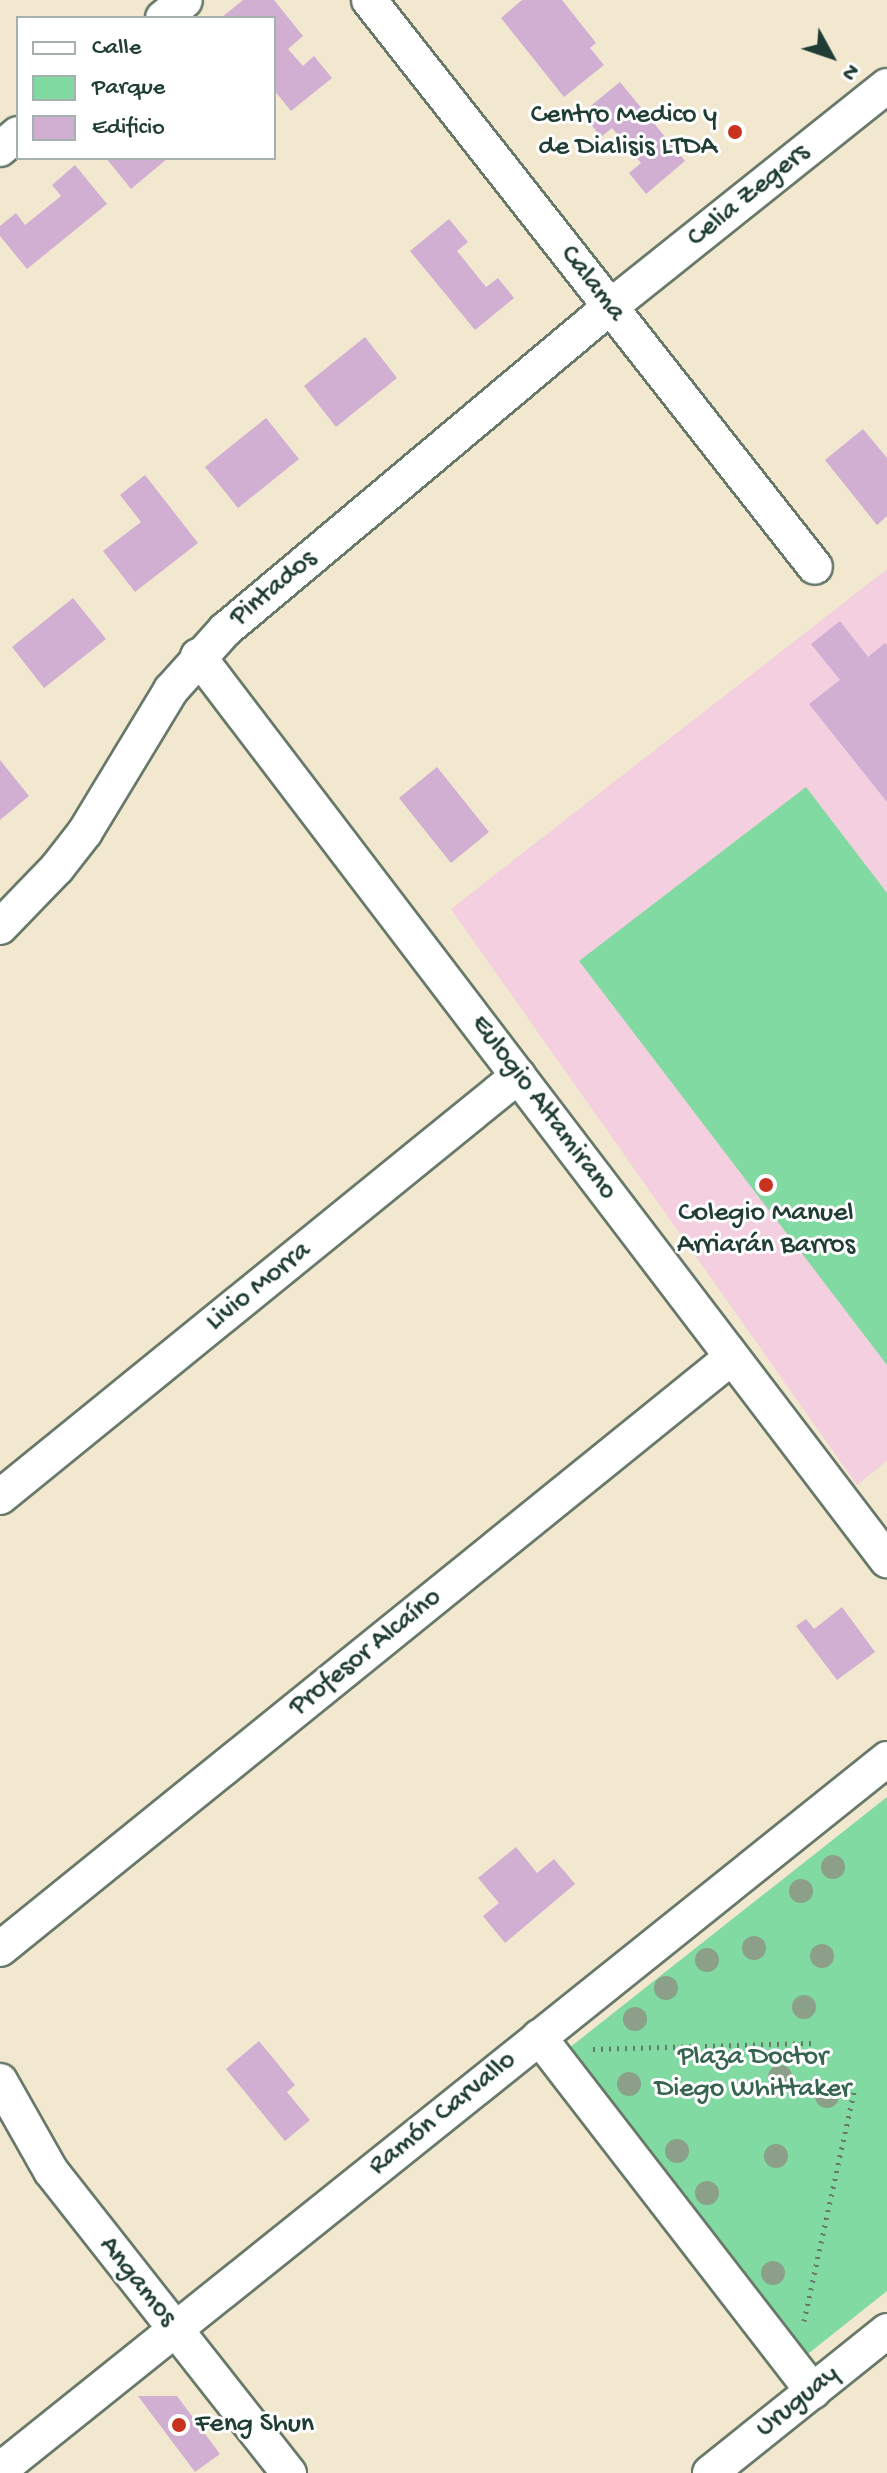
<!DOCTYPE html>
<meta charset="utf-8">
<style>
body{margin:0}
#map{position:relative;width:887px;height:2473px;overflow:hidden;background:#f1e8cf;font-family:"Gochi Hand",sans-serif}
div>[style]{position:absolute}
.built>*{inset:0;background:#f3cfdf}
.green>*{inset:0;background:#80daa1}
.building>*{inset:0;background:#d1afd3}
.path>*{height:5px;margin-top:-2.5px;transform-origin:0;background:repeating-linear-gradient(90deg,#68796a 0 2px,transparent 0 8px)}
.roads{filter:drop-shadow(2px 0 #68796a) drop-shadow(-2px 0 #68796a) drop-shadow(0 2px #68796a) drop-shadow(0 -2px #68796a)}
.minor>*{height:34px;margin:-17px;padding:0 17px;transform-origin:17px;border-radius:17px;background:#fff}
.trees>*{width:24px;height:24px;margin:-12px;border-radius:50%;background:#8b9f89}
.dots>*{width:22px;height:22px;translate:-50% -50%;box-sizing:border-box;border:4px solid #fff;border-radius:50%}
span{translate:-50% -50%;white-space:nowrap;text-align:center;line-height:1.15;-webkit-text-stroke:6px #fff;paint-order:stroke}
.poi-label{font-size:28px;color:#1f3d34}
.right{translate:-100% -50%;text-align:right}
.left{translate:0 -50%;text-align:left}
.street-label{font-size:28px;color:#1f3d34}
.park-label{font-size:28px;color:#37644f}
.legend{position:absolute;left:16px;top:16px;width:260px;height:144px;box-sizing:border-box;background:#fff;border:2px solid #a5b1ae;margin:0;padding:10px 14px;list-style:none;font-size:24px;color:#1f3d34}
.legend li{display:flex;align-items:center;gap:16px;height:40px}
.legend b{width:40px;border:2px solid #a5b1ae}
.north{position:absolute;left:791px;top:16px;width:80px;height:80px;-webkit-text-stroke:6px #fff;paint-order:stroke;rotate:130deg;font-size:22px;font-weight:700;line-height:32px;text-align:center;color:#1f3d34}
.north::after{content:'';display:block;margin:auto;width:28px;height:36px;background:#1f3d34;clip-path:polygon(50% 0,100% 100%,50% 72%,0 100%)}
</style>
<div id="map">
<div class="built">
<i style="clip-path:polygon(887px 569px,887px 1461px,857px 1485px,451px 909px)"></i>
</div>
<div class="green">
<i style="clip-path:polygon(806px 787px,887px 893px,887px 1365px,579px 961px)"></i>
<i style="clip-path:polygon(887px 1797px,887px 2291px,804px 2357px,564px 2052px)"></i>
</div>
<div class="building">
<i style="clip-path:polygon(243px 0,274px 0,303px 36px,288px 49px,303px 66px,314px 56px,332px 78px,291px 111px,274px 90px,274px 18px,221px 18px)"></i>
<i style="clip-path:polygon(522px 0,562px 0,596px 43px,590px 48px,604px 65px,564px 97px,501px 18px)"></i>
<i style="clip-path:polygon(620px 82px,685px 161px,646px 194px,629px 173px,641px 163px,612px 128px,601px 137px,582px 113px)"></i>
<i style="clip-path:polygon(106px 158px,168px 158px,131px 189px)"></i>
<i style="clip-path:polygon(75px 165px,107px 204px,27px 269px,0 236px,0 226px,16px 213px,25px 225px,61px 196px,52px 185px)"></i>
<i style="clip-path:polygon(449px 219px,468px 242px,457px 251px,486px 287px,498px 278px,514px 298px,475px 330px,410px 251px)"></i>
<i style="clip-path:polygon(365px 337px,397px 378px,336px 427px,304px 386px)"></i>
<i style="clip-path:polygon(266px 418px,299px 459px,238px 508px,205px 467px)"></i>
<i style="clip-path:polygon(863px 429px,887px 458px,887px 516px,877px 525px,825px 460px)"></i>
<i style="clip-path:polygon(145px 475px,198px 543px,135px 592px,103px 551px,141px 522px,120px 495px)"></i>
<i style="clip-path:polygon(73px 598px,106px 639px,44px 688px,12px 647px)"></i>
<i style="clip-path:polygon(840px 621px,868px 657px,885px 643px,887px 646px,887px 802px,809px 704px,840px 680px,811px 644px)"></i>
<i style="clip-path:polygon(0 760px,29px 796px,0 820px)"></i>
<i style="clip-path:polygon(437px 767px,489px 832px,451px 863px,399px 798px)"></i>
<i style="clip-path:polygon(842px 1607px,875px 1652px,837px 1680px,796px 1626px,806px 1619px,814px 1629px)"></i>
<i style="clip-path:polygon(516px 1847px,537px 1873px,554px 1859px,575px 1884px,505px 1943px,483px 1916px,499px 1903px,478px 1878px)"></i>
<i style="clip-path:polygon(259px 2041px,295px 2085px,287px 2092px,310px 2120px,285px 2141px,226px 2069px)"></i>
<i style="clip-path:polygon(138px 2396px,177px 2396px,220px 2454px,195px 2472px)"></i>
</div>
<div class="path">
<i style="left:593px;top:2049px;width:219px;rotate:-1.6deg"></i>
<i style="left:804px;top:2321px;width:239px;rotate:-77.7deg"></i>
</div>
<div class="roads">
<div class="minor">
<i style="left:369px;top:0;width:721px;rotate:51.81deg"></i>
<i style="left:163px;top:18px;width:28px;rotate:-39deg"></i>
<i style="left:0;top:149px;width:23px;rotate:-40deg"></i>
<i style="left:198px;top:656px;width:1137px;rotate:52.69deg"></i>
<i style="left:0;top:927px;width:82px;rotate:-46deg"></i>
<i style="left:57px;top:868px;width:46px;rotate:-52.1deg"></i>
<i style="left:85px;top:832px;width:166px;rotate:-58.8deg"></i>
<i style="left:171px;top:690px;width:81px;rotate:-48deg"></i>
<i style="left:225px;top:630px;width:503px;rotate:-40deg"></i>
<i style="left:610px;top:307px;width:354px;rotate:-38.6deg"></i>
<i style="left:0;top:1497px;width:668px;rotate:-39.1deg"></i>
<i style="left:0;top:1949px;width:941px;rotate:-38.96deg"></i>
<i style="left:539px;top:2037px;width:448px;rotate:52.3deg"></i>
<i style="left:0;top:2081px;width:103px;rotate:60.5deg"></i>
<i style="left:51px;top:2171px;width:385px;rotate:51.8deg"></i>
<i style="left:0;top:2470px;width:1137px;rotate:-38.71deg"></i>
<i style="left:710px;top:2473px;width:227px;rotate:-38.7deg"></i>
</div>
</div>
<div class="trees">
<i style="left:833px;top:1867px"></i>
<i style="left:801px;top:1891px"></i>
<i style="left:754px;top:1948px"></i>
<i style="left:822px;top:1956px"></i>
<i style="left:707px;top:1960px"></i>
<i style="left:666px;top:1988px"></i>
<i style="left:804px;top:2007px"></i>
<i style="left:635px;top:2019px"></i>
<i style="left:780px;top:2077px"></i>
<i style="left:629px;top:2084px"></i>
<i style="left:827px;top:2096px"></i>
<i style="left:677px;top:2151px"></i>
<i style="left:776px;top:2156px"></i>
<i style="left:707px;top:2193px"></i>
<i style="left:773px;top:2273px"></i>
</div>
<div class="dots">
<i style="left:735px;top:132px;background:#c8321e"></i>
<i style="left:766px;top:1185px;background:#c8321e"></i>
<i style="left:179px;top:2425px;background:#c8321e"></i>
</div>
<div class="poi-label">
<span class="right" style="left:717px;top:132px">Centro Medico y<br>de Dialisis LTDA</span>
<span style="left:766px;top:1230px">Colegio Manuel<br>Arriarán Barros</span>
<span class="left" style="left:195px;top:2425px">Feng Shun</span>
</div>
<div class="street-label">
<span style="left:749px;top:196px;rotate:-39deg">Celia Zegers</span>
<span style="left:592px;top:284px;rotate:52deg">Calama</span>
<span style="left:274px;top:589px;rotate:-40deg">Pintados</span>
<span style="left:543px;top:1108px;rotate:53deg">Eulogio Altamirano</span>
<span style="left:259px;top:1287px;rotate:-39deg">Livio Morra</span>
<span style="left:366px;top:1653px;rotate:-39deg">Profesor Alcaíno</span>
<span style="left:443px;top:2114px;rotate:-39deg">Ramón Carvallo</span>
<span style="left:137px;top:2282px;rotate:51deg">Angamos</span>
<span style="left:798px;top:2402px;rotate:-39deg">Uruguay</span>
</div>
<div class="park-label">
<span style="left:753px;top:2074px">Plaza Doctor<br>Diego Whittaker</span>
</div>
<ul class="legend">
<li><b style="height:10px;background:#fff"></b>Calle</li>
<li><b style="height:22px;background:#80daa1"></b>Parque</li>
<li><b style="height:22px;background:#d1afd3"></b>Edificio</li>
</ul>
<div class="north">N</div>
</div>
